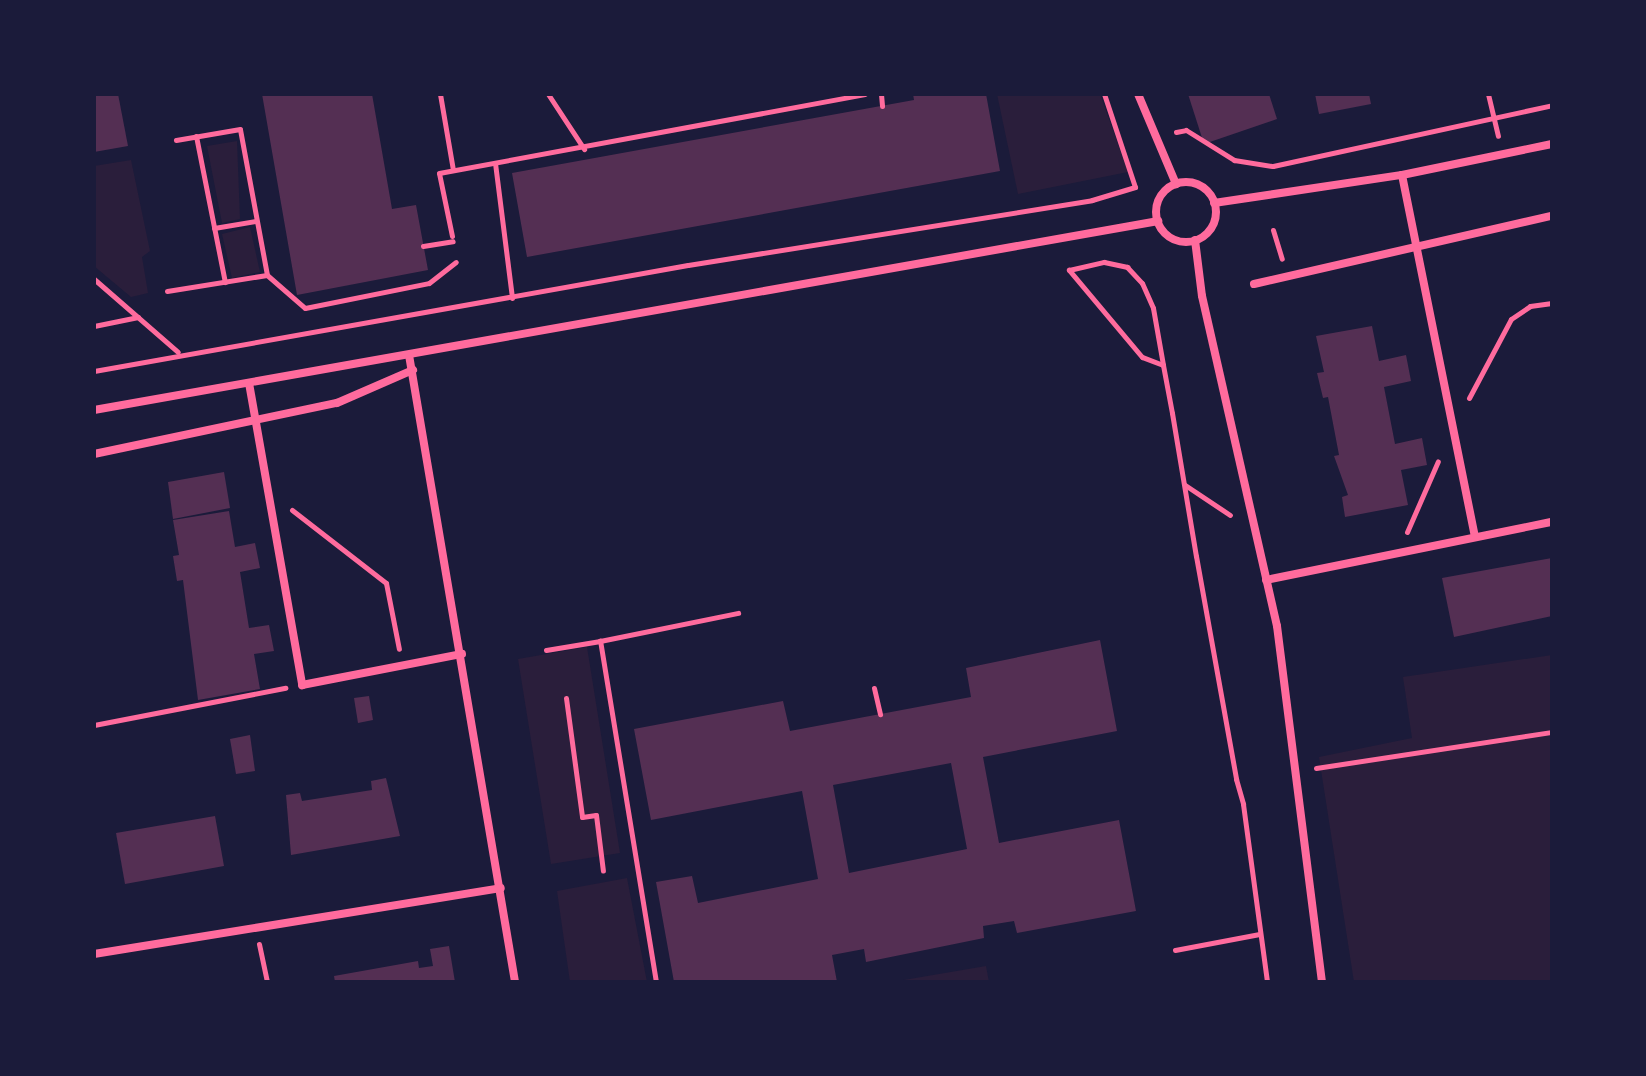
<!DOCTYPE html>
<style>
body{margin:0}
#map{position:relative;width:1646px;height:1076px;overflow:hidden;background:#1b1b3a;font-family:"Space Grotesk",sans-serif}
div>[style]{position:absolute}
.green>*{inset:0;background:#2a1e3b}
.building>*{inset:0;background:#542f53}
.path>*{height:5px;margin:-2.5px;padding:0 2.5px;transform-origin:2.5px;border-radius:2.5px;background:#ff6b9d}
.minor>*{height:8px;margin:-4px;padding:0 4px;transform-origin:4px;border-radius:4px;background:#ff6b9d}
.minor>.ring{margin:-4px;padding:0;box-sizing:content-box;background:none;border:8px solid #ff6b9d;border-radius:50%}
span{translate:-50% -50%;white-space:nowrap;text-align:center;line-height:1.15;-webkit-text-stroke:6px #1b1b3a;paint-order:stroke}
.frame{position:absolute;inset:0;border:96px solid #1b1b3a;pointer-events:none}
</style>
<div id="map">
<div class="green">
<i style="clip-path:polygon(997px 94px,1100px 94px,1128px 172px,1018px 194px)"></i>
<i style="clip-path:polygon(237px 141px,240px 219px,222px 223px,207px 146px)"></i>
<i style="clip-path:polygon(131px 160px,150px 251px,142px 257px,148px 293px,131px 297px,94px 266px,94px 166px)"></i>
<i style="clip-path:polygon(250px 227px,260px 272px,232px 278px,222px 234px)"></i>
<i style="clip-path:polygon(587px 647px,620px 853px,551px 864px,518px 659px)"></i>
<i style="clip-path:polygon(1552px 655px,1552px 982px,1354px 982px,1319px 757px,1412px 738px,1403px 677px)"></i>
<i style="clip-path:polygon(627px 878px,647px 982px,570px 982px,557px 891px)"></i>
<i style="clip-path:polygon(986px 966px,989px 982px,892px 982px)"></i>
</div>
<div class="building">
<i style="clip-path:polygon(94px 94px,118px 94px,128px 146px,94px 152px)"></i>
<i style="clip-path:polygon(262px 94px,372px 94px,392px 209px,416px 205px,428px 270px,297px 295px)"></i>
<i style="clip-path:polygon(913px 94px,986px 94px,1000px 171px,527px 257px,512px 173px,914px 100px)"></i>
<i style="clip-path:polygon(1188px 94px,1269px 94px,1277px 119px,1204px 144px)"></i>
<i style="clip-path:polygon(1315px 94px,1369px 94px,1371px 104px,1319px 114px)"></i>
<i style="clip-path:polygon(1372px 326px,1379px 361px,1406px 355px,1411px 381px,1384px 387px,1395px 444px,1422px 438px,1427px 465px,1401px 470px,1408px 505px,1345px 517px,1342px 497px,1348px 495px,1334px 456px,1339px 455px,1328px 397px,1323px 398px,1317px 373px,1324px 372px,1316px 336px)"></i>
<i style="clip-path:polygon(224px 472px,230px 508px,173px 519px,168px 482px)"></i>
<i style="clip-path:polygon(229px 511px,235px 547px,255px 543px,260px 568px,240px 572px,249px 628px,269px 625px,274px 651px,254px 654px,260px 689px,198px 700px,183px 580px,177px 581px,173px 556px,179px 555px,173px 520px)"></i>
<i style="clip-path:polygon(1552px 558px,1552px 616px,1454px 637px,1442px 578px)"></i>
<i style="clip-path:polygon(evenodd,1100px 640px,1117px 731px,983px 757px,999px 843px,1119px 820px,1136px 911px,1017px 933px,1014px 921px,983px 926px,984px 938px,866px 962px,864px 949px,832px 955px,837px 982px,674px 982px,656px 882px,692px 876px,698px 903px,818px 879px,802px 791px,651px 820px,634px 729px,783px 701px,790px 731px,971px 697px,966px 668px,1100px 640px,951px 763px,967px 849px,849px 873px,833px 785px,951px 763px)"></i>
<i style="clip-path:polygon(369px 696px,373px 720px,358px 723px,354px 698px)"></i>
<i style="clip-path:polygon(250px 735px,255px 771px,236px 774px,230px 739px)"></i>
<i style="clip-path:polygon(386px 778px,400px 836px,291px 855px,286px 795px,300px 793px,302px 801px,372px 790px,371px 781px)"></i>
<i style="clip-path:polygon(215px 816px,224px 866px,125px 884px,116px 833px)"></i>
<i style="clip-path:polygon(449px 946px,455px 982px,335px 982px,334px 976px,418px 961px,419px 968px,433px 966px,430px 949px)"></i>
</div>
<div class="path">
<i style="left:440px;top:94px;width:77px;rotate:80.3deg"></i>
<i style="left:548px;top:94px;width:66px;rotate:56.8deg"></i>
<i style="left:881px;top:94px;width:12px;rotate:85deg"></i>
<i style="left:1488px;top:94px;width:43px;rotate:76.6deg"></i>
<i style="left:1176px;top:132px;width:10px;rotate:-11deg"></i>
<i style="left:1186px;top:130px;width:57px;rotate:32deg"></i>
<i style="left:1234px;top:160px;width:39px;rotate:9deg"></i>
<i style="left:1273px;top:166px;width:286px;rotate:-12.3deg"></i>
<i style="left:196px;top:136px;width:149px;rotate:78.8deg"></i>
<i style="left:495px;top:163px;width:136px;rotate:82.8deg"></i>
<i style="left:214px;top:228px;width:43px;rotate:-9.5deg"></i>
<i style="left:1273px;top:230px;width:30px;rotate:73deg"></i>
<i style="left:452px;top:236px;width:64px;rotate:-101.7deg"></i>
<i style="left:439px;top:173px;width:433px;rotate:-10.5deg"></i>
<i style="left:423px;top:246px;width:30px;rotate:-9deg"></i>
<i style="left:267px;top:275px;width:50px;rotate:41deg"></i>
<i style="left:305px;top:308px;width:126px;rotate:-11.4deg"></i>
<i style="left:429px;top:283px;width:34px;rotate:-38deg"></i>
<i style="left:94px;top:279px;width:111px;rotate:41deg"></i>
<i style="left:167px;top:291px;width:101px;rotate:-9.1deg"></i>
<i style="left:267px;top:275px;width:148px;rotate:-100.5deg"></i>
<i style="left:240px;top:129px;width:65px;rotate:170.2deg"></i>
<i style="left:94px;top:326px;width:45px;rotate:-11.6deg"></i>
<i style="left:1163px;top:365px;width:22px;rotate:-159deg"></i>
<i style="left:1142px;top:357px;width:114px;rotate:-130deg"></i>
<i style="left:1069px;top:270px;width:36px;rotate:-13deg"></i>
<i style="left:1104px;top:262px;width:24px;rotate:12deg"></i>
<i style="left:1127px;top:267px;width:22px;rotate:47deg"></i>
<i style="left:1142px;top:283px;width:27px;rotate:66deg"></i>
<i style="left:1153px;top:308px;width:58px;rotate:80deg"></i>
<i style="left:1163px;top:365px;width:49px;rotate:79.4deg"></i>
<i style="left:1172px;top:413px;width:145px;rotate:80.5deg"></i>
<i style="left:1196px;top:556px;width:227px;rotate:79.8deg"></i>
<i style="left:1236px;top:779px;width:26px;rotate:74deg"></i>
<i style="left:1243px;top:804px;width:180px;rotate:82.3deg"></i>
<i style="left:94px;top:371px;width:603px;rotate:-10.12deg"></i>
<i style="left:688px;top:265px;width:409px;rotate:-9.1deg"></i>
<i style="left:1092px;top:200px;width:45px;rotate:-16.8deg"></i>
<i style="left:1135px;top:187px;width:98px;rotate:-108.4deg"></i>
<i style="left:1469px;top:398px;width:89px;rotate:-62deg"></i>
<i style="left:1511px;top:319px;width:23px;rotate:-34deg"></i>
<i style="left:1530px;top:306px;width:22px;rotate:-8deg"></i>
<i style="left:1185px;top:485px;width:54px;rotate:33.7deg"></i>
<i style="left:292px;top:510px;width:119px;rotate:37.8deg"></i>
<i style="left:386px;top:583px;width:67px;rotate:78.9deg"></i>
<i style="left:1407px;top:532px;width:77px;rotate:-66.4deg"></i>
<i style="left:546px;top:650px;width:55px;rotate:-9.5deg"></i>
<i style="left:874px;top:688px;width:27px;rotate:77deg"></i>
<i style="left:566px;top:698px;width:120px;rotate:82.3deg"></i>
<i style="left:582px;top:817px;width:14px;rotate:-8deg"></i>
<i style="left:596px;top:815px;width:56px;rotate:82.9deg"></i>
<i style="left:94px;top:725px;width:195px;rotate:-11deg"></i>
<i style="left:1316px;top:768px;width:239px;rotate:-8.7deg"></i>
<i style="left:259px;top:944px;width:39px;rotate:78deg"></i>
<i style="left:1175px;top:950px;width:86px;rotate:-10.7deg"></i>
<i style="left:656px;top:982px;width:346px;rotate:-99.3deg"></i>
<i style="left:600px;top:641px;width:141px;rotate:-11.5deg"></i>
</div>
<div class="minor">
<i style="left:1138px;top:94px;width:98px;rotate:67.1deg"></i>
<i style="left:1402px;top:175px;width:368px;rotate:78.6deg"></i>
<i class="ring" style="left:1156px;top:182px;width:52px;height:52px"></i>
<i style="left:1214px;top:203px;width:190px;rotate:-8.5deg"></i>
<i style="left:1402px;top:175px;width:153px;rotate:-11.7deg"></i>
<i style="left:1195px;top:240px;width:56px;rotate:82.9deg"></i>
<i style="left:1202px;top:296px;width:338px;rotate:77.2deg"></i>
<i style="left:1277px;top:626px;width:359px;rotate:82.8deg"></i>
<i style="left:1254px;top:284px;width:306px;rotate:-12.9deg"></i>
<i style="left:409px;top:355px;width:636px;rotate:80.4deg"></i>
<i style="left:249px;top:383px;width:307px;rotate:80deg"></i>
<i style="left:302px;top:685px;width:163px;rotate:-11deg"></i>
<i style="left:94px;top:410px;width:1081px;rotate:-10.07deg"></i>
<i style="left:94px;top:454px;width:248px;rotate:-11.9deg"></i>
<i style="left:337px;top:403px;width:83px;rotate:-23.5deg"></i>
<i style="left:1266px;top:580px;width:292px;rotate:-11.5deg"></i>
<i style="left:94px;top:954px;width:412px;rotate:-9.2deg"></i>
</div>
<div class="frame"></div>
</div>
